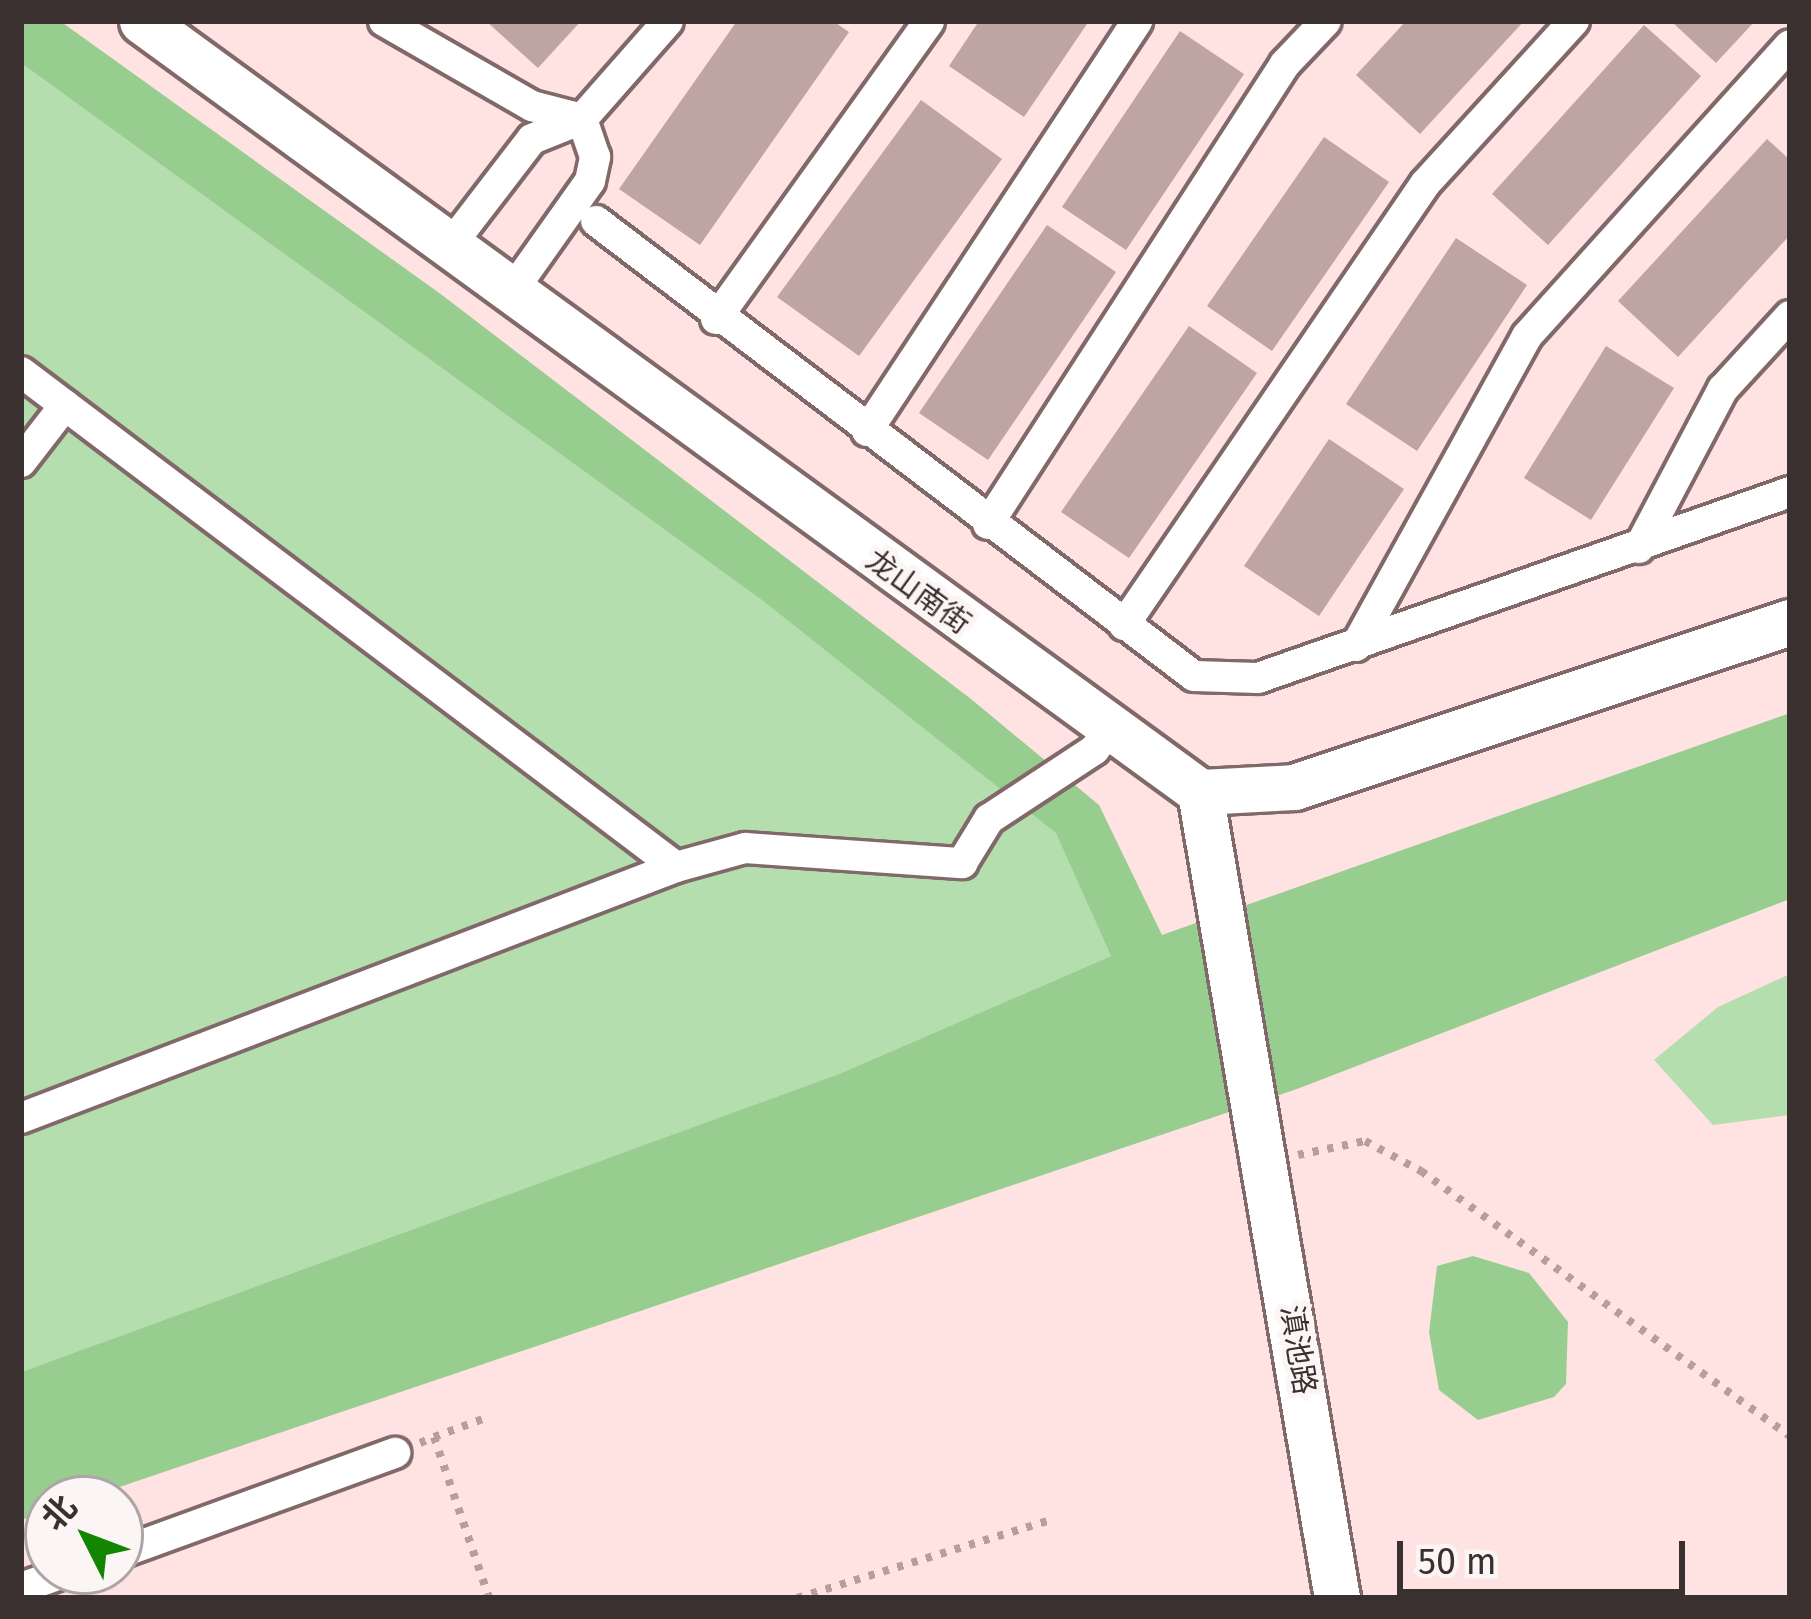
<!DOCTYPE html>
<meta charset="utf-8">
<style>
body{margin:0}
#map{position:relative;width:1811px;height:1619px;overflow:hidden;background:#ffe2e2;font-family:"Fira Sans","Noto Sans SC",sans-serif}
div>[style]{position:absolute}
.green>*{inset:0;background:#b4deae}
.water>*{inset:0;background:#98cd90}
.building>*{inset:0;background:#bfa4a4}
.path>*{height:8px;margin-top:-4px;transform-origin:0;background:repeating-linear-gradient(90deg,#b49e9e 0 6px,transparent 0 15px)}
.roads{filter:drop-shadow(3px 0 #826969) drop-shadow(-3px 0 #826969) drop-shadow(0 3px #826969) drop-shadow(0 -3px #826969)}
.street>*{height:30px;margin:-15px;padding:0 15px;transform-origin:15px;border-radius:15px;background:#fff}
.secondary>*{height:45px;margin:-22.5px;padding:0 22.5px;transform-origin:22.5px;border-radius:22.5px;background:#fff}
span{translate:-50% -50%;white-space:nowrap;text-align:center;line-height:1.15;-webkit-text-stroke:10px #fbf5f5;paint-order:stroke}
.street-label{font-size:30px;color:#3b3030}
.frame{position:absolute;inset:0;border:24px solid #3b3030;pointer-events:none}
.north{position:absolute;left:24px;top:1475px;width:120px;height:120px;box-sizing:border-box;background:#fbf5f5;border:3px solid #aea6a6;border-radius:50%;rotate:312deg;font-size:33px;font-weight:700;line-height:48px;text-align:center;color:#3b3030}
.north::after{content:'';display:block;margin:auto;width:42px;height:54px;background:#148500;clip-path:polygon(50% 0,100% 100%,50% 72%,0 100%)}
.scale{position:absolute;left:1397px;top:1541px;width:288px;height:54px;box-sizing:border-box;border:6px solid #3b3030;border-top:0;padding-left:15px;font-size:36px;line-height:42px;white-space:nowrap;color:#3b3030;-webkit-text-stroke:9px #fbf5f5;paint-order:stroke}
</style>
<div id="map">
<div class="green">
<i style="clip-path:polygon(21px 63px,763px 601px,1057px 833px,1111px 956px,839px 1074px,21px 1372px)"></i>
<i style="clip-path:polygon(1790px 974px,1790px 1115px,1713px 1125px,1654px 1060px,1718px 1007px)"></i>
</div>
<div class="water">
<i style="clip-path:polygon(21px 21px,60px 21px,442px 295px,971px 699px,1099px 805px,1162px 935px,1790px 713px,1790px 899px,1297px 1089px,84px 1499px,48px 1499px,48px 1511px,21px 1520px,21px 1372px,839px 1074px,1111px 956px,1056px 833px,763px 601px,21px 63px)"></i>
<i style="clip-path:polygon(1473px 1256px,1529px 1273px,1568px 1322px,1566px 1384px,1554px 1397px,1478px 1420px,1439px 1390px,1429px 1332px,1437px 1266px)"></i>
</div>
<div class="building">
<i style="clip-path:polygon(486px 21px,581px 21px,538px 68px)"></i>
<i style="clip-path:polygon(737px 21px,833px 21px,849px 32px,700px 245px,619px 189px)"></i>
<i style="clip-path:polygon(979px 21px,1089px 21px,1024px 117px,949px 66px)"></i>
<i style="clip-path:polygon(1406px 21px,1524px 21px,1420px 134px,1356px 75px)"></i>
<i style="clip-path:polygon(1671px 21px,1755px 21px,1716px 63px)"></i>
<i style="clip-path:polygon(1644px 25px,1701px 76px,1548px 245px,1492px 194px)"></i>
<i style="clip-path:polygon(1180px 31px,1244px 74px,1126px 250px,1062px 207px)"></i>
<i style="clip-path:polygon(921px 100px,1002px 159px,859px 356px,777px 297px)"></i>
<i style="clip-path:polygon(1324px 137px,1389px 182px,1272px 351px,1207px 306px)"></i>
<i style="clip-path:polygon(1767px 139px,1790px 160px,1790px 235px,1678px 357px,1618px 301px)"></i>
<i style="clip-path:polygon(1047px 225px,1116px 272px,988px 460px,919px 413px)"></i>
<i style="clip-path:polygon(1456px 238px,1527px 285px,1417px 451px,1346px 404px)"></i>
<i style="clip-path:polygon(1189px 326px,1257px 373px,1129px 558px,1061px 512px)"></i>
<i style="clip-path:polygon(1606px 346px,1674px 388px,1591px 520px,1524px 478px)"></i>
<i style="clip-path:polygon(1329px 439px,1404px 489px,1319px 616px,1244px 566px)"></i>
</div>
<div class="path">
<i style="left:1298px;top:1155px;width:68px;rotate:-11.8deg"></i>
<i style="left:1365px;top:1141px;width:64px;rotate:28.2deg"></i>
<i style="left:1421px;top:1171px;width:454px;rotate:35.7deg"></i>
<i style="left:434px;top:1437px;width:55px;rotate:-20.1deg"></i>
<i style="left:420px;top:1443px;width:15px;rotate:-23deg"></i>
<i style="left:434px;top:1437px;width:170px;rotate:71.1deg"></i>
<i style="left:797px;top:1598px;width:266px;rotate:-17.1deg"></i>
</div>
<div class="roads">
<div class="street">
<i style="left:384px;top:21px;width:171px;rotate:29.9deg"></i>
<i style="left:532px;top:106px;width:52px;rotate:14.6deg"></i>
<i style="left:596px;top:221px;width:751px;rotate:37.27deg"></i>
<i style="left:1194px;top:676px;width:64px;rotate:1.8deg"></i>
<i style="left:1258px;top:678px;width:564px;rotate:-19.27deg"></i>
<i style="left:449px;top:247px;width:136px;rotate:-52.5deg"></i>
<i style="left:532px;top:139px;width:54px;rotate:-21.8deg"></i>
<i style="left:582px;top:119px;width:130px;rotate:-48.7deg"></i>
<i style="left:510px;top:294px;width:138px;rotate:-54.7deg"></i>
<i style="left:590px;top:181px;width:25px;rotate:-78deg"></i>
<i style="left:595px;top:157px;width:40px;rotate:-108.9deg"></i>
<i style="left:716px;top:319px;width:366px;rotate:-54.4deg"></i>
<i style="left:21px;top:372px;width:821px;rotate:37.08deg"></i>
<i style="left:867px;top:431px;width:491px;rotate:-56.6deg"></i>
<i style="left:21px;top:462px;width:72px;rotate:-52.3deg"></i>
<i style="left:988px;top:524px;width:548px;rotate:-57.15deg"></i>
<i style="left:1285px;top:64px;width:59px;rotate:-46.4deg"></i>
<i style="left:1639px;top:548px;width:180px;rotate:-62.2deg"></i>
<i style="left:1723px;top:389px;width:99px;rotate:-47.5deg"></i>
<i style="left:1124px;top:625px;width:534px;rotate:-55.68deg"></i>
<i style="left:1425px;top:184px;width:221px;rotate:-47.6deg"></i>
<i style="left:1356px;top:646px;width:354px;rotate:-61.1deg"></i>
<i style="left:1527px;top:336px;width:392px;rotate:-47.9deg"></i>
<i style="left:21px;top:1118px;width:701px;rotate:-20.97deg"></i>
<i style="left:676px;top:867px;width:72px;rotate:-15.4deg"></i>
<i style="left:745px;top:848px;width:218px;rotate:4deg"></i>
<i style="left:962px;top:863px;width:52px;rotate:-58.5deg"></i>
<i style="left:989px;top:819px;width:126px;rotate:-33.3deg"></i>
<i style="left:1094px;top:750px;width:24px;rotate:-52deg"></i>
<i style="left:120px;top:1553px;width:293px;rotate:-20deg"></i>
<i style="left:21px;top:1588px;width:51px;rotate:-19.5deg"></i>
</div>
<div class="secondary">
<i style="left:142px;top:21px;width:1309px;rotate:36.08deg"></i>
<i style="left:1200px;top:792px;width:94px;rotate:-3deg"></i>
<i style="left:1294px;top:787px;width:523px;rotate:-18.4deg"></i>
<i style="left:1200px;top:792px;width:818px;rotate:80.35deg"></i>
</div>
</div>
<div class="street-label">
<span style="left:918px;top:592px;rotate:36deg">龙山南街</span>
<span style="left:1298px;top:1350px;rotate:81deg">滇池路</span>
</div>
<div class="frame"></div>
<div class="north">北</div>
<div class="scale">50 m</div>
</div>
